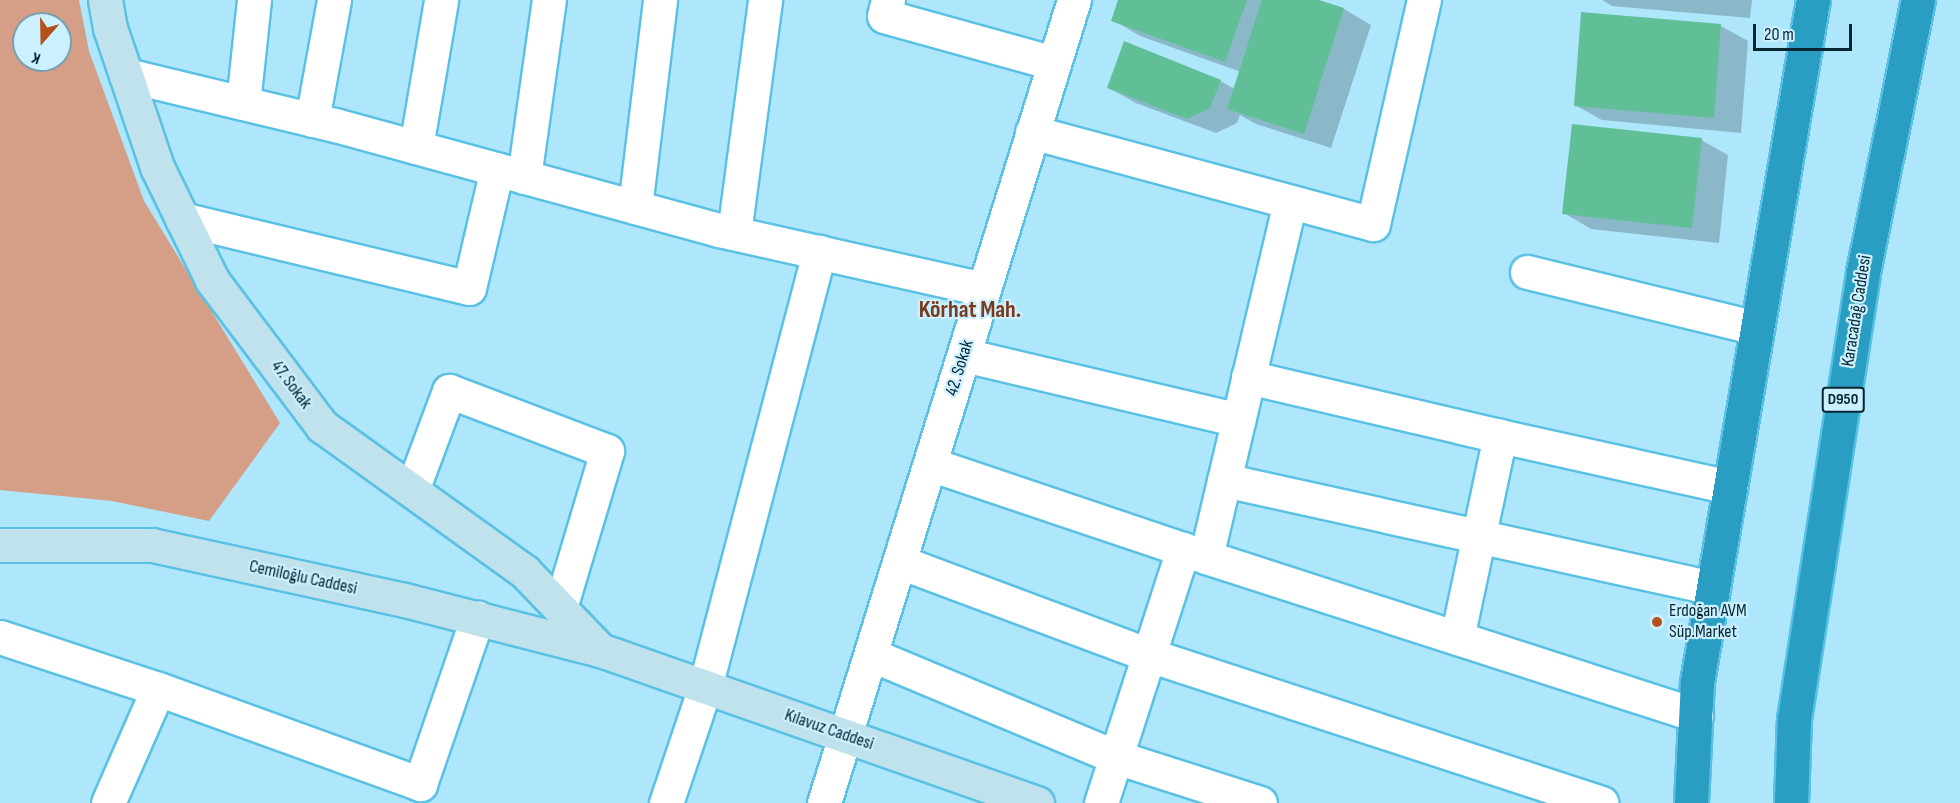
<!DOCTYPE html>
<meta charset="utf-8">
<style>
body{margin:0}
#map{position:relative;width:1960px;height:803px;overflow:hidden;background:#aee6fc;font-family:"Sofia Sans Condensed",sans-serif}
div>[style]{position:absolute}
.green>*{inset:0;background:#d59f87}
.shadow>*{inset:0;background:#0003}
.building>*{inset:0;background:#61bf98}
.roads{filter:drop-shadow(2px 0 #5ac1e5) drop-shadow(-2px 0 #5ac1e5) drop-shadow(0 2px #5ac1e5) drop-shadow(0 -2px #5ac1e5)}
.street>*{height:33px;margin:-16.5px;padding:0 16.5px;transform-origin:16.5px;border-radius:16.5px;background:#fff}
.secondary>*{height:33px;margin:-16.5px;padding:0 16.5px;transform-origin:16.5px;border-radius:16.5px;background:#bfe2ed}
.highway>*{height:33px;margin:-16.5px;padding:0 16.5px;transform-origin:16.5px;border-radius:16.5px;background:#299dc2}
.dots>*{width:16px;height:16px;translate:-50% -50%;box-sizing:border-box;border:3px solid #cbf0ff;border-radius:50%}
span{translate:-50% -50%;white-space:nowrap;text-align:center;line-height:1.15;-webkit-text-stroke:4.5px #cbf0ff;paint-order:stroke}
.shield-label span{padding:2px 4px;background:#cbf0ff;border:2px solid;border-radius:4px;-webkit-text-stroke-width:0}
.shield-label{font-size:16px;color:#042631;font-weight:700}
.street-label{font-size:18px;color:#042631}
.poi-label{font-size:18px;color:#042631}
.left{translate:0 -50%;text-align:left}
.district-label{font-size:24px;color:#7b3a1b;font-weight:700}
.north{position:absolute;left:12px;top:12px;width:60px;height:60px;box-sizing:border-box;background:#cbf0ff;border:2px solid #7b9fad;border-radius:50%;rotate:200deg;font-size:16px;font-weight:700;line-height:24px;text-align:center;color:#042631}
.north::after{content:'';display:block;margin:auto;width:21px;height:27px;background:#b5511d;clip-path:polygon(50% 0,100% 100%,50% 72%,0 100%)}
.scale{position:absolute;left:1753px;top:24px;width:99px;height:27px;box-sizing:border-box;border:3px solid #042631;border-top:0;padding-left:8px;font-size:18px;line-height:21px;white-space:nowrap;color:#042631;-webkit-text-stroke:4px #cbf0ff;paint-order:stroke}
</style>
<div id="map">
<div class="green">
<i style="clip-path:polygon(evenodd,0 0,79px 0,89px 51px,144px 201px,280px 423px,209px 521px,112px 501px,0 490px,0 0,24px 24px,60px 24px,60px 60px,24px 60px,24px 24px)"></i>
</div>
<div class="shadow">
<i style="clip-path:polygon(1120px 0,1315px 0,1344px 9px,1371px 25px,1331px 148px,1256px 124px,1240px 115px,1237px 123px,1216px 133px,1136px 103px,1109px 88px,1220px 81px,1235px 89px,1241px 72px,1140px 36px,1113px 20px)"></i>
<i style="clip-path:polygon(1602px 0,1752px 0,1750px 18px,1612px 6px)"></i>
<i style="clip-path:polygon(1583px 14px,1721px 26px,1748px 41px,1741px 133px,1602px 120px,1575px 105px)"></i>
<i style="clip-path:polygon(1701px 140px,1728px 155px,1719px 243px,1591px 229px,1564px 213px)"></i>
</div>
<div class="building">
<i style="clip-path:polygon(1118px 0,1247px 0,1225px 62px,1111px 21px)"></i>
<i style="clip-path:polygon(1262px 0,1319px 0,1344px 8px,1304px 134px,1227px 109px)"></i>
<i style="clip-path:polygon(1581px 12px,1721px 24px,1714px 118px,1574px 106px)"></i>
<i style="clip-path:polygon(1124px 41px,1221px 80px,1210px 108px,1187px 119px,1107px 88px)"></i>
<i style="clip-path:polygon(1572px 124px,1702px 138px,1692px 228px,1562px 214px)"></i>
</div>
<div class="roads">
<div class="street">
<i style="left:888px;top:0;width:16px;rotate:104deg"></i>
<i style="left:884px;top:16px;width:175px;rotate:15.5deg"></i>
<i style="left:126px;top:75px;width:215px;rotate:13.5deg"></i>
<i style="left:335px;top:125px;width:398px;rotate:15.3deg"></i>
<i style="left:719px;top:230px;width:271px;rotate:12.6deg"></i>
<i style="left:243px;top:103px;width:104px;rotate:-83.9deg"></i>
<i style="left:312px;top:120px;width:122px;rotate:-79.6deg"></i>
<i style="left:1032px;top:132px;width:353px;rotate:15.1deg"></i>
<i style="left:1373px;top:224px;width:230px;rotate:-77.2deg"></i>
<i style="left:416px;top:147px;width:149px;rotate:-80.3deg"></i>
<i style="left:524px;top:177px;width:179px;rotate:-82deg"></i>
<i style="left:635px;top:207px;width:209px;rotate:-83.1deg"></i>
<i style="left:182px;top:219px;width:295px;rotate:13.5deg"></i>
<i style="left:469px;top:288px;width:122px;rotate:-76.8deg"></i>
<i style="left:734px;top:233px;width:235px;rotate:-82.4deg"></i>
<i style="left:1527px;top:272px;width:237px;rotate:13.7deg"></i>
<i style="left:964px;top:355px;width:282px;rotate:13.3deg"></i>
<i style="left:1248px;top:377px;width:259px;rotate:13.2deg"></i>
<i style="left:930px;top:464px;width:291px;rotate:18.6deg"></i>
<i style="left:1206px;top:557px;width:365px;rotate:-76.7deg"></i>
<i style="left:1224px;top:480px;width:501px;rotate:12.45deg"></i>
<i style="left:412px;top:490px;width:106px;rotate:-69.5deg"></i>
<i style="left:449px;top:391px;width:169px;rotate:20.8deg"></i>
<i style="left:607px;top:451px;width:164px;rotate:106.7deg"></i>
<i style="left:1206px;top:557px;width:515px;rotate:17.87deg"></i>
<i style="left:900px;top:562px;width:266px;rotate:20.5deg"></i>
<i style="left:1149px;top:655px;width:476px;rotate:18.1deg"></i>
<i style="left:0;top:637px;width:166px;rotate:18.2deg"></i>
<i style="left:158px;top:689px;width:124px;rotate:113.7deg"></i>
<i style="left:1457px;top:638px;width:207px;rotate:-78deg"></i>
<i style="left:1500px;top:436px;width:236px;rotate:12.5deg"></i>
<i style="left:872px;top:655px;width:264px;rotate:22.7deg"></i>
<i style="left:1116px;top:757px;width:151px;rotate:17.7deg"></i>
<i style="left:158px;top:689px;width:279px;rotate:19.9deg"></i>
<i style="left:420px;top:784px;width:176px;rotate:-71deg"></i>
<i style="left:666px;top:803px;width:122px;rotate:-71.4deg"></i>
<i style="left:705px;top:687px;width:450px;rotate:-75.3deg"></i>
<i style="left:824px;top:803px;width:841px;rotate:-72.71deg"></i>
<i style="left:1101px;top:803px;width:267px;rotate:-72.1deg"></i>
</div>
<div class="secondary">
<i style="left:105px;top:0;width:28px;rotate:80deg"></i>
<i style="left:110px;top:28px;width:147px;rotate:71.3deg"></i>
<i style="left:157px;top:167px;width:126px;rotate:64deg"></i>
<i style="left:212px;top:280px;width:183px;rotate:53deg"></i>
<i style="left:322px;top:426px;width:250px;rotate:35.7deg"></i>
<i style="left:525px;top:572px;width:108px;rotate:46.1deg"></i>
<i style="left:600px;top:650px;width:463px;rotate:19.3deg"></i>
<i style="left:0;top:545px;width:152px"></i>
<i style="left:152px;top:545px;width:259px;rotate:12.3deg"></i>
<i style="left:405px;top:600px;width:201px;rotate:14.4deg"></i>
</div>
<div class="highway">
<i style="left:1691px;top:803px;width:121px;rotate:-87.2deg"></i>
<i style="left:1697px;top:682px;width:692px;rotate:-80.35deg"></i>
<i style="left:1791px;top:803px;width:84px;rotate:-88deg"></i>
<i style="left:1794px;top:719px;width:452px;rotate:-81.2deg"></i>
<i style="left:1863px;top:272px;width:278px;rotate:-78.6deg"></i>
</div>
</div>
<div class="dots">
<i style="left:1657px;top:622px;background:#b5511d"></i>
</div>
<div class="shield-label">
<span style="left:1843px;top:400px">D950</span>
</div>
<div class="street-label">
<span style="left:1857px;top:311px;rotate:-81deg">Karacadağ Caddesi</span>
<span style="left:960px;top:368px;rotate:-73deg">42. Sokak</span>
<span style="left:291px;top:385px;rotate:53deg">47. Sokak</span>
<span style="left:303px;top:578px;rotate:12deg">Cemiloğlu Caddesi</span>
<span style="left:829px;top:730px;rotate:19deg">Kılavuz Caddesi</span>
</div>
<div class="poi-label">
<span class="left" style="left:1669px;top:622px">Erdoğan AVM<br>Süp.Market</span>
</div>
<div class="district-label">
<span style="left:970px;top:310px">Körhat Mah.</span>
</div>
<div class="north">K</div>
<div class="scale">20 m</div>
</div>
